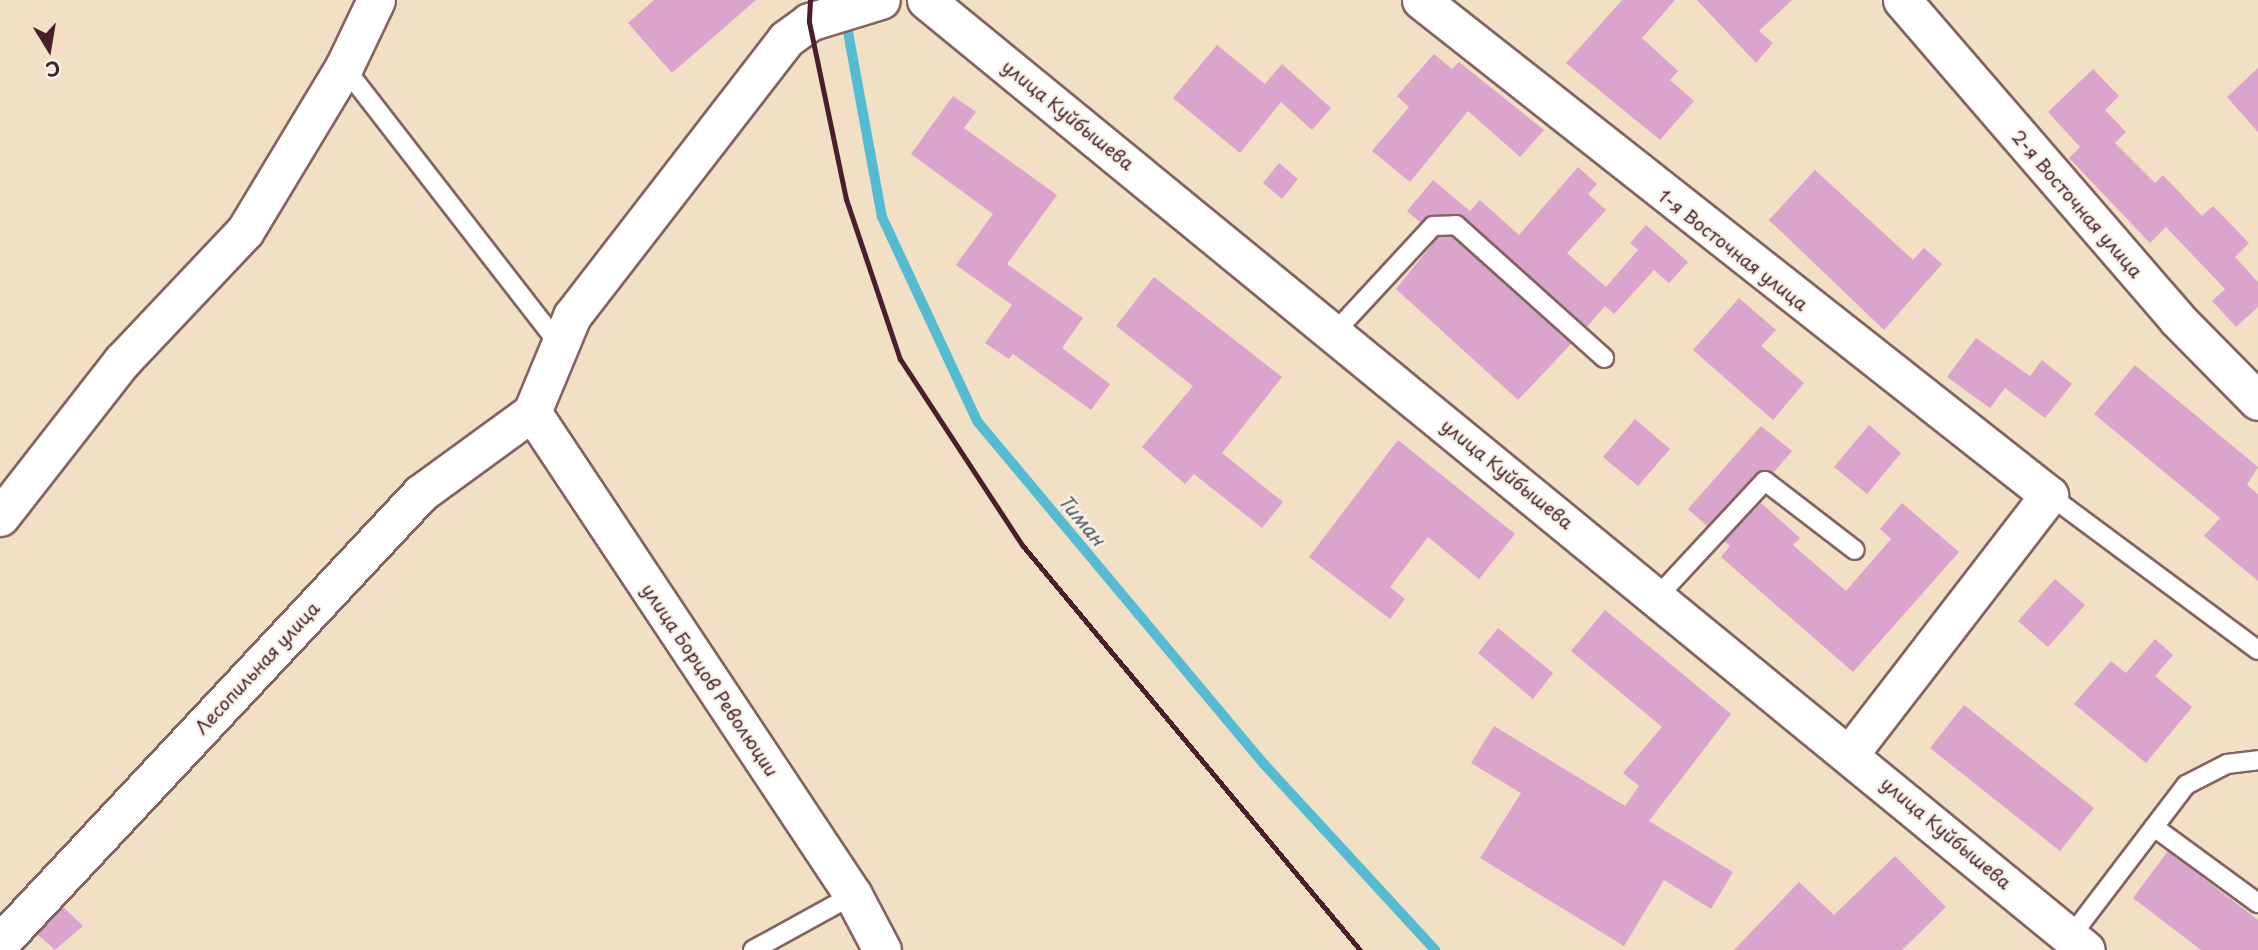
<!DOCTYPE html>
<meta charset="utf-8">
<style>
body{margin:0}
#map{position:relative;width:2258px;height:950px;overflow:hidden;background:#f2e0c5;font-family:"Playpen Sans",sans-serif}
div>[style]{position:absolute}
.stream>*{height:10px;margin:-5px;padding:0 5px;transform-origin:5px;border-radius:5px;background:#54bcd2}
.building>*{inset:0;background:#daa4cc}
.roads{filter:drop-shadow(2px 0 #856361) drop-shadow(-2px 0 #856361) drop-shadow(0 2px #856361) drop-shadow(0 -2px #856361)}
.lane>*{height:18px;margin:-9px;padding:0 9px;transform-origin:9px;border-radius:9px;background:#fff}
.street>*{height:37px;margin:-18.5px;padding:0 18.5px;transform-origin:18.5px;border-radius:18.5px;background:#fff}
.rail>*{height:5px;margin:-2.5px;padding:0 2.5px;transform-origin:2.5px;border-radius:2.5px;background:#4a1f2b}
span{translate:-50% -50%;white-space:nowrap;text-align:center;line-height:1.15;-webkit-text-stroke:5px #f7f3e8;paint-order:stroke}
.street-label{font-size:18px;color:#4a1f2b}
.water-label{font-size:19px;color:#4e5665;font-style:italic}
.north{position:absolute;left:14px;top:14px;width:70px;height:70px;-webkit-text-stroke:5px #f7f3e8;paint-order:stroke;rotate:169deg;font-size:19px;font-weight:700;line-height:28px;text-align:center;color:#4a1f2b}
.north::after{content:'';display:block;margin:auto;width:24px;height:32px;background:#4a1f2b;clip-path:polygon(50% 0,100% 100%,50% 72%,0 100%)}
</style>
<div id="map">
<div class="stream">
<i style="left:848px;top:32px;width:188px;rotate:79.6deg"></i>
<i style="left:882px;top:217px;width:225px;rotate:65deg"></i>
<i style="left:977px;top:421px;width:447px;rotate:50.1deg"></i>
<i style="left:1264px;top:764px;width:253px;rotate:47.4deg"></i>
</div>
<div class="building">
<i style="clip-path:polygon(654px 0,756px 0,672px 73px,628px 23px)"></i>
<i style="clip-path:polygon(1622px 0,1675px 0,1642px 38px,1678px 71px,1670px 80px,1694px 101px,1660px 140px,1566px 63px)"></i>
<i style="clip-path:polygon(1697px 0,1792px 0,1759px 31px,1773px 43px,1756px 63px)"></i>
<i style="clip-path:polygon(1217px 45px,1265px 84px,1282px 64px,1331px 108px,1312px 130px,1281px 102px,1240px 153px,1173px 98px)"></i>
<i style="clip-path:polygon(1434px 54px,1452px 69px,1459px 62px,1544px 130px,1520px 157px,1468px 111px,1410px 182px,1372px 151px,1409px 107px,1397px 96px)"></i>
<i style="clip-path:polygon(2258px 68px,2258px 132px,2227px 97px)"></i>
<i style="clip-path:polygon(2093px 69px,2119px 96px,2105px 110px,2126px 132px,2115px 143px,2155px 183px,2163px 175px,2202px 216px,2213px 206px,2249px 243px,2235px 257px,2258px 282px,2258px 307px,2236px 327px,2212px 301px,2225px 289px,2166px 227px,2150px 243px,2069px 158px,2080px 147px,2048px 112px)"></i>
<i style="clip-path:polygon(953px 96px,976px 112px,964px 128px,1057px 195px,1007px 264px,1083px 318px,1062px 348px,1110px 384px,1091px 410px,1013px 354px,1009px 359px,985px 343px,1012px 305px,956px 265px,993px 214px,911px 154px)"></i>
<i style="clip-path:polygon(1279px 163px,1298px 179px,1282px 199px,1263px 183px)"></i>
<i style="clip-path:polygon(1578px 167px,1597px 184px,1588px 194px,1606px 210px,1567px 253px,1606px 287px,1638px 250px,1630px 243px,1646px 225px,1688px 262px,1669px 283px,1654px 270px,1614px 314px,1605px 306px,1587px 327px,1464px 217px,1432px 215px,1421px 223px,1407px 211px,1433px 180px,1470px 211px,1480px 200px,1519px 235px)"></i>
<i style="clip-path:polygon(1815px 170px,1913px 260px,1924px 248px,1942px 264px,1884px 330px,1769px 220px)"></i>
<i style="clip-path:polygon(1438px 237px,1452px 237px,1571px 344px,1518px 400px,1396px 289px)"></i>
<i style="clip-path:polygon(1154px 277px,1282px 377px,1222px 453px,1283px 502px,1262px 528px,1194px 474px,1185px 484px,1142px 447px,1193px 386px,1116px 326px)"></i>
<i style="clip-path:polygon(1739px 298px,1776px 330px,1761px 346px,1804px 383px,1773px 420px,1693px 350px)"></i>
<i style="clip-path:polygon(1976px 338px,2030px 376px,2042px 360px,2072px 384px,2045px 418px,2005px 388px,1990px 408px,1947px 377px)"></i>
<i style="clip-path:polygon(2135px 365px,2258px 467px,2247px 485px,2258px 494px,2258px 581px,2204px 536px,2220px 518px,2094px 414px)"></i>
<i style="clip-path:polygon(1635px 419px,1670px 449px,1638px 486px,1603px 457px)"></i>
<i style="clip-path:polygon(1869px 425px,1901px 453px,1867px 494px,1834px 467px)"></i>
<i style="clip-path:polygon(1761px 426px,1792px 451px,1773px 473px,1757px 473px,1707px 526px,1688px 509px)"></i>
<i style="clip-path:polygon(1398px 440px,1515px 534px,1479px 579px,1428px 537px,1390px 587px,1405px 599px,1390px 619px,1309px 557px)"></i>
<i style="clip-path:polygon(1761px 503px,1800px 538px,1793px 545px,1846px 591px,1891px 539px,1880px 529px,1902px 503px,1959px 552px,1853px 672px,1721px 557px,1730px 546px,1724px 541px)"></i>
<i style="clip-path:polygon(2055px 579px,2085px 605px,2048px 647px,2018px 621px)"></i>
<i style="clip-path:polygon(1605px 610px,1731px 714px,1649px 821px,1733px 872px,1711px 909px,1664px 880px,1624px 946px,1480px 858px,1521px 793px,1471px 763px,1494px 726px,1625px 806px,1639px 786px,1623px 773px,1662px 727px,1571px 651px)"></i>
<i style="clip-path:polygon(1498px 628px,1553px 673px,1533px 699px,1478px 653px)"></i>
<i style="clip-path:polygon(2155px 639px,2173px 655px,2155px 676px,2192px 707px,2146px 763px,2074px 704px,2111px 661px,2126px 673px)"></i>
<i style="clip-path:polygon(1964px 705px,2094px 808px,2060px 851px,1930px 748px)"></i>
<i style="clip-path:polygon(2168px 851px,2258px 920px,2258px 950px,2201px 950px,2133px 898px)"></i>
<i style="clip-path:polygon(1895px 856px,1946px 907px,1902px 950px,1734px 950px,1799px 882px,1834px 915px)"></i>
<i style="clip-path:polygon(63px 907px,83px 926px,55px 950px,37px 934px)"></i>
</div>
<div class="roads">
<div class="lane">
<i style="left:344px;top:67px;width:352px;rotate:52.2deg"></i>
<i style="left:1334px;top:333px;width:146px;rotate:-47.2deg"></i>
<i style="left:1433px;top:226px;width:23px;rotate:-2deg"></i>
<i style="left:1456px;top:225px;width:199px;rotate:41.9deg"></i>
<i style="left:2049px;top:495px;width:260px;rotate:36.6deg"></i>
<i style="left:1658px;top:596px;width:157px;rotate:-47.1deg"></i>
<i style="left:1765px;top:481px;width:113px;rotate:37.5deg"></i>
<i style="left:2154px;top:827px;width:129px;rotate:36.2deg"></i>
<i style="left:2071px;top:936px;width:190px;rotate:-52.7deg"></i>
<i style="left:2186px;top:785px;width:46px;rotate:-27.1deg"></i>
<i style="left:2227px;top:764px;width:31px;rotate:-7deg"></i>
<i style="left:753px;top:950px;width:114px;rotate:-28.8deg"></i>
</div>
<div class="street">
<i style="left:926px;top:0;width:1499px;rotate:39.32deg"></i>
<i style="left:1421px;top:0;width:800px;rotate:38.25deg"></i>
<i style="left:2049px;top:495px;width:326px;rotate:127.6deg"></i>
<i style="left:1902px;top:0;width:421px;rotate:49.2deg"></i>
<i style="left:2177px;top:319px;width:115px;rotate:45.4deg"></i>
<i style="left:532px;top:412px;width:580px;rotate:56.39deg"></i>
<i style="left:853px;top:895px;width:62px;rotate:62.2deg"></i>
<i style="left:532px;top:412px;width:104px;rotate:-67.4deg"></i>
<i style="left:572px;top:316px;width:350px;rotate:-52.3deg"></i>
<i style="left:786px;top:39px;width:29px;rotate:-36deg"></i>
<i style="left:809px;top:22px;width:75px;rotate:-17deg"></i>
<i style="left:0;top:517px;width:198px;rotate:-52deg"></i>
<i style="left:122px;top:361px;width:179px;rotate:-46.6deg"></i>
<i style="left:245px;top:231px;width:192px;rotate:-58.9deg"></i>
<i style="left:344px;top:67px;width:74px;rotate:-64.5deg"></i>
<i style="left:0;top:943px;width:616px;rotate:-46.91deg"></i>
<i style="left:421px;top:493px;width:137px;rotate:-36.1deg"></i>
</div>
</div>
<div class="rail">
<i style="left:810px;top:0;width:22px;rotate:93deg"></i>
<i style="left:809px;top:22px;width:181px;rotate:78.2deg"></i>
<i style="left:846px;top:199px;width:169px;rotate:71.4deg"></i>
<i style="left:900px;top:359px;width:224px;rotate:56.7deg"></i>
<i style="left:1023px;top:546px;width:526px;rotate:50.17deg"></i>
</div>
<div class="street-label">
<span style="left:1068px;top:115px;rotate:39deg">улица Куйбышева</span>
<span style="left:2077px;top:204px;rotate:49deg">2-я Восточная улица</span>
<span style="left:1733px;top:250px;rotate:38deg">1-я Восточная улица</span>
<span style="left:1507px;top:474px;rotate:39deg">улица Куйбышева</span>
<span style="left:257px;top:668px;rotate:-47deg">Лесопильная улица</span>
<span style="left:710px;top:680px;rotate:56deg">улица Борцов Революции</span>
<span style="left:1946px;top:833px;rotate:40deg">улица Куйбышева</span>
</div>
<div class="water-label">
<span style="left:1082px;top:520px;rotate:50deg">Тиман</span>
</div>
<div class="north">С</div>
</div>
